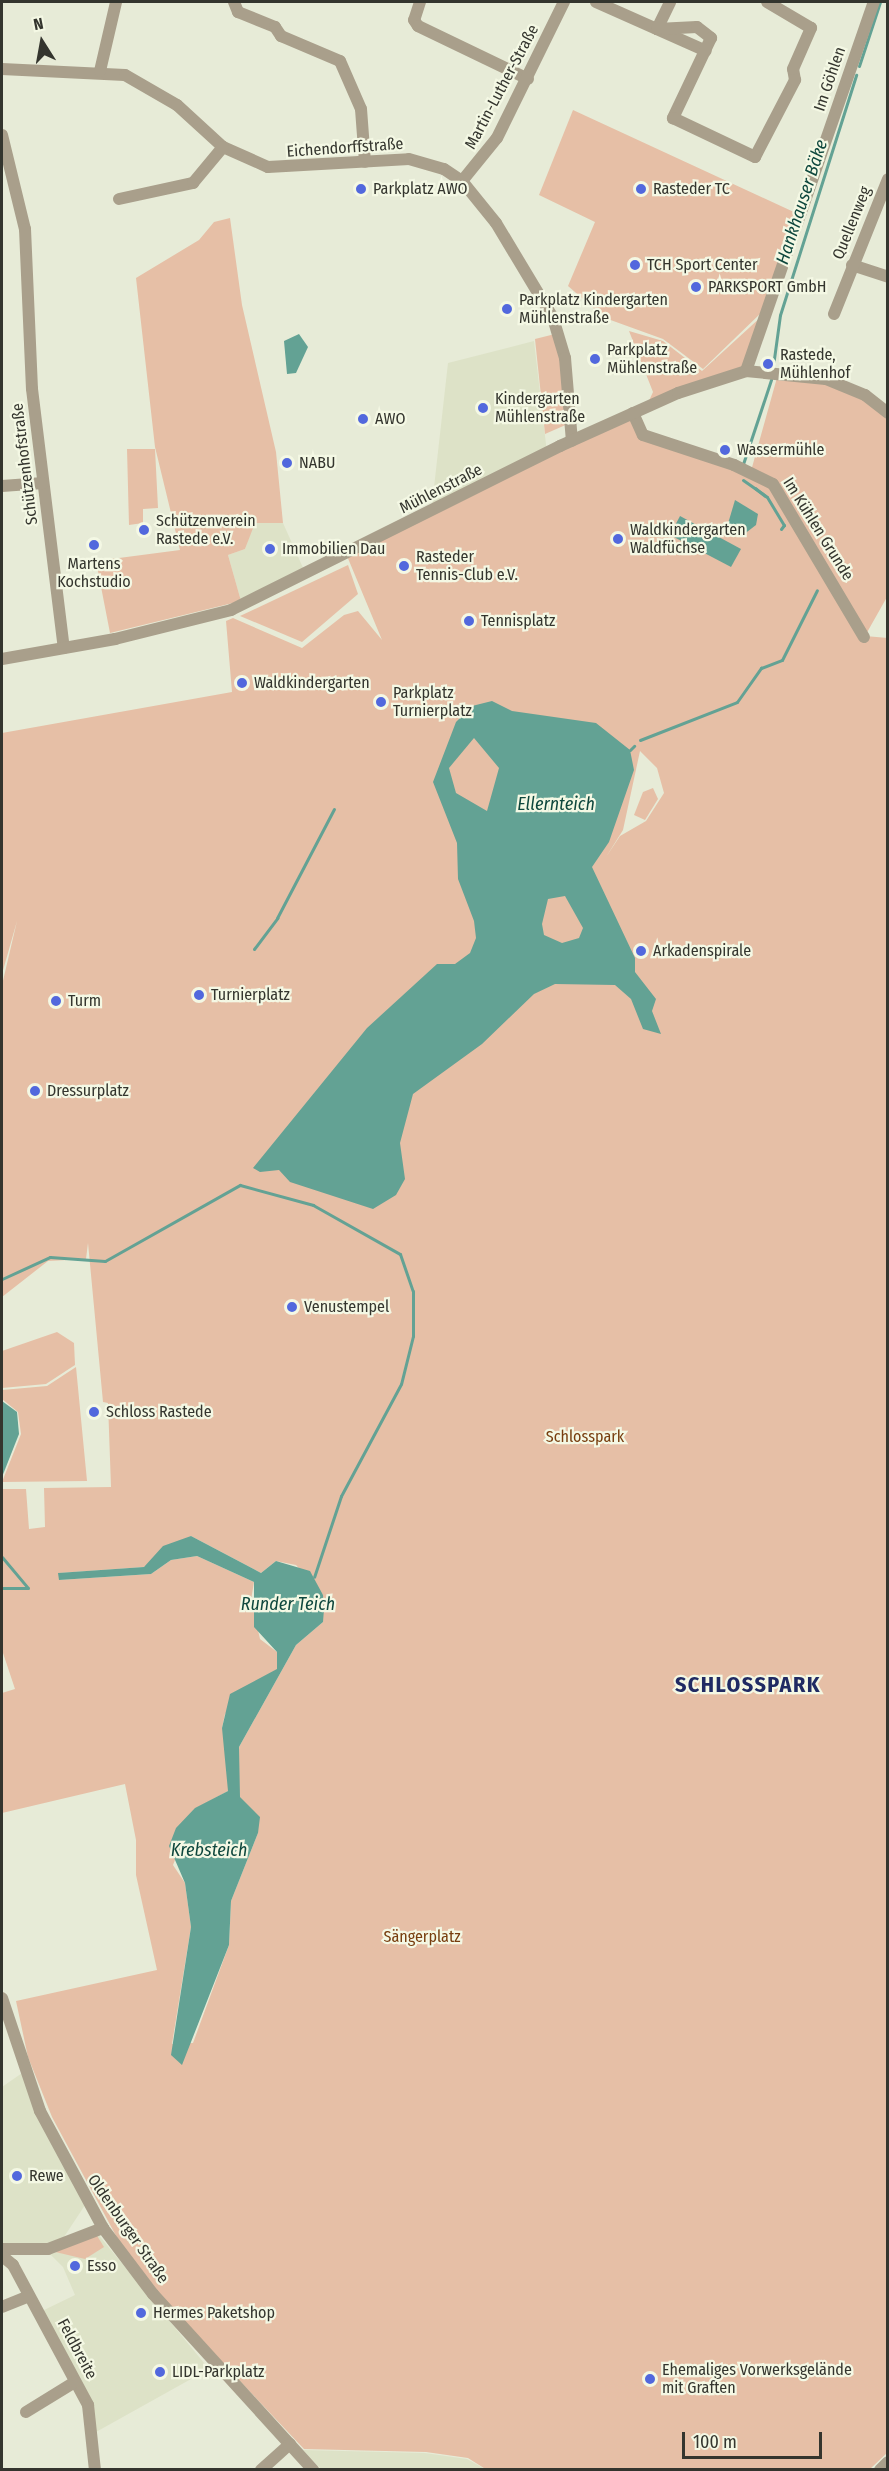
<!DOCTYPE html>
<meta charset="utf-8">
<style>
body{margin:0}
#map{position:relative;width:889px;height:2471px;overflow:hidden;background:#e7ebd7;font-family:"Fira Sans Condensed",sans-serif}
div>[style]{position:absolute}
.built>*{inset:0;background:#dde2c7}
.green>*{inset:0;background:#e6bfa6}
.water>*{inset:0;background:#63a294}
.stream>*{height:3px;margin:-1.5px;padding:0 1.5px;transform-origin:1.5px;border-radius:1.5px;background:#63a294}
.minor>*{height:12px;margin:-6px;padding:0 6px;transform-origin:6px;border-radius:6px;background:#a99f8b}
.dots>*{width:16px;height:16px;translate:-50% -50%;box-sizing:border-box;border:3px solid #f4f8e4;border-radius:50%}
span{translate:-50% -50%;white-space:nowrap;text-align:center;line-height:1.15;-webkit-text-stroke:4.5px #f4f8e4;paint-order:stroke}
.street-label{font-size:16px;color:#34352e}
.poi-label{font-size:16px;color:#34352e}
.left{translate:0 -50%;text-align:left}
.park-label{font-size:16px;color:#773d0e}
.water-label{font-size:18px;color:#0e473d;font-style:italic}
.district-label{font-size:22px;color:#202a63;font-weight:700;letter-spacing:1.5px}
.frame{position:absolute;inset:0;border:3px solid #34352e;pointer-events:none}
.north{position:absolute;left:12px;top:12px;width:60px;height:60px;-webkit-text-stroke:4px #f4f8e4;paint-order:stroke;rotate:349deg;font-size:16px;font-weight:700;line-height:24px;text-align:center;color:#34352e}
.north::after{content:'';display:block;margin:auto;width:21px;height:27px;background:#34352e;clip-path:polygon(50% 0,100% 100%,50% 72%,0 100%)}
.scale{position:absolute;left:682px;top:2432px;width:140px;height:27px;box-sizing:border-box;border:3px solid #34352e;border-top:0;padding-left:8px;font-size:18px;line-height:21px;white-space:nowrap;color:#34352e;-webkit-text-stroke:4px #f4f8e4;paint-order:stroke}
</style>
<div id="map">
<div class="built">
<i style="clip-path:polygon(534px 341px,547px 453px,431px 514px,448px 363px)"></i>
<i style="clip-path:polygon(254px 523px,283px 523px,304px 570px,241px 601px,228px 555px,245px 549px)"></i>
<i style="clip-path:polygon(25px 2071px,87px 2202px,62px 2240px,48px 2249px,2px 2249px,2px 2087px)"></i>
<i style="clip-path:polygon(97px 2233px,209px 2369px,96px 2432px,40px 2312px,75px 2295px,63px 2267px,48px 2252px)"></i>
<i style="clip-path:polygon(303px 2450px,425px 2453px,467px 2459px,485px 2469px,321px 2469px)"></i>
</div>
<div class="green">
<i style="clip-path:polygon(573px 110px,796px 213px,762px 312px,703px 369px,663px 339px,605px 318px,568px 286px,595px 222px,539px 195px)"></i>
<i style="clip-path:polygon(230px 218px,242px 305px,276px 452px,283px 523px,255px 523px,245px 549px,228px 555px,241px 601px,110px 633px,96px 561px,180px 550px,155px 447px,136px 278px,199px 240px,214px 222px)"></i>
<i style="clip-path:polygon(762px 316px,744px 369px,647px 405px,653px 392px,629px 331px,663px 341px,702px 371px)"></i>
<i style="clip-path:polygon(559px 333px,570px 423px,545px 434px,535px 339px)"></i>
<i style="clip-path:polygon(evenodd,778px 374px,826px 379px,887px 413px,887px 597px,865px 636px,888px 638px,888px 2452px,870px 2469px,487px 2470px,468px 2458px,426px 2452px,304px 2449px,156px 2292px,121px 2245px,52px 2117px,28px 2057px,16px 2001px,157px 1970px,136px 1875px,136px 1840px,125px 1784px,2px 1813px,2px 1693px,15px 1689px,2px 1650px,2px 1489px,26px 1489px,29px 1529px,45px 1527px,44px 1488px,111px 1487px,108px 1403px,103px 1402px,88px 1243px,86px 1259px,48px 1261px,2px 1297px,2px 985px,17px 921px,2px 974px,2px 733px,232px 692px,226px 621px,233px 618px,302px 648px,344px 615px,358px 611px,382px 640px,347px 556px,632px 415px,642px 436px,751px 471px,778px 374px,640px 751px,657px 768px,664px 793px,646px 821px,620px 836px,606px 857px,623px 830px,640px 751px,778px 374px,191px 1536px,261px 1573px,276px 1561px,296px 1565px,323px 1595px,323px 1622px,296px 1645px,239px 1747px,222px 1728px,225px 1714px,278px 1669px,277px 1652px,260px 1639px,251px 1600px,254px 1582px,197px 1556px,171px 1560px,151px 1574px,59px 1580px,59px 1573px,144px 1567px,191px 1536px,778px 374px,228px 1791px,258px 1833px,231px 1901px,229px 1945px,193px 2043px,172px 2044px,191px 1927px,185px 1883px,173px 1865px,195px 1809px,228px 1791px)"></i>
<i style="clip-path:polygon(127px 449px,155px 449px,158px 508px,143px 509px,143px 523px,129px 525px)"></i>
<i style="clip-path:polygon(348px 565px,358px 594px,302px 642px,240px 616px)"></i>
<i style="clip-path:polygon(653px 788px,658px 799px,645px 820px,634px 815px,643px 792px)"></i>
<i style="clip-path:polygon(57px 1332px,74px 1343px,75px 1365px,46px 1384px,2px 1388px,2px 1351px)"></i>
<i style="clip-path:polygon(76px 1367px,87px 1481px,2px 1482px,21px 1434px,18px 1412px,2px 1399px,2px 1390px,47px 1386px)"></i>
<i style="clip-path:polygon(96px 2234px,104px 2247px,85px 2259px,51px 2251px)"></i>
</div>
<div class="water">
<i style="clip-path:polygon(299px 334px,308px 347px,296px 373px,287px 374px,284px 341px)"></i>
<i style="clip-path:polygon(735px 500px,758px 514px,756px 525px,743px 535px,727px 527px)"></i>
<i style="clip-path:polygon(680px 516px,741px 549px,731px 567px,670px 535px)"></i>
<i style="clip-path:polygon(evenodd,492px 701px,512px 711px,596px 723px,630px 750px,634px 770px,609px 842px,592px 867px,635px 958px,635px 972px,656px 999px,652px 1011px,661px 1034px,643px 1029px,631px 999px,615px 985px,555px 984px,534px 994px,482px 1044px,413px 1094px,400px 1143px,405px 1179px,396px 1195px,373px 1209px,290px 1182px,279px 1170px,260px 1172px,253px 1168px,367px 1028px,437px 964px,455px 964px,470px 953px,476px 938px,474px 921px,458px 879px,457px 843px,433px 782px,456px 722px,472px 706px,492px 701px,474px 738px,499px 768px,487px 811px,456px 793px,449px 768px,474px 738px,492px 701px,565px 896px,583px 928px,579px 938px,562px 943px,544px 935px,542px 924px,548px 899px,565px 896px)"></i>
<i style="clip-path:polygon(2px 1401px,17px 1412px,19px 1434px,2px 1477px)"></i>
<i style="clip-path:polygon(191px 1536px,261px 1573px,276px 1561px,310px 1571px,323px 1595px,324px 1609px,323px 1622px,296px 1645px,239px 1747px,240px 1797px,260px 1817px,258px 1833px,231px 1901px,229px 1945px,182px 2065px,171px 2055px,191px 1927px,185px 1883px,169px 1846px,176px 1828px,195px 1808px,228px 1791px,222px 1728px,230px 1694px,277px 1669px,277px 1652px,254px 1627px,254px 1582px,197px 1556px,171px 1560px,151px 1574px,59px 1580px,58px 1573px,144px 1567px,163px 1546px)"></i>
</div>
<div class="stream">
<i style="left:859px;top:66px;width:67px;rotate:-71.8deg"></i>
<i style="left:773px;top:366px;width:51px;rotate:-82.2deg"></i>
<i style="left:780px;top:315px;width:252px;rotate:-72.4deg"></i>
<i style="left:743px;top:464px;width:89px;rotate:-71.6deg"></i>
<i style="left:743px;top:480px;width:29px;rotate:35deg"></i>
<i style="left:767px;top:497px;width:33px;rotate:59deg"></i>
<i style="left:784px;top:525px;width:5px;rotate:127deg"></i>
<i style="left:755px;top:488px;width:13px;rotate:39deg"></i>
<i style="left:640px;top:740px;width:104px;rotate:-21.4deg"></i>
<i style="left:737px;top:702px;width:42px;rotate:-54.8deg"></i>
<i style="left:761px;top:668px;width:22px;rotate:-21deg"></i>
<i style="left:782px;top:660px;width:78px;rotate:-63.4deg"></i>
<i style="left:630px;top:750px;width:6px;rotate:-45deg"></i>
<i style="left:254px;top:949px;width:39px;rotate:-53deg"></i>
<i style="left:277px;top:918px;width:123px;rotate:-62.4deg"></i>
<i style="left:2px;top:1279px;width:53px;rotate:-24.6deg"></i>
<i style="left:50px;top:1257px;width:55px;rotate:4.2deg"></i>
<i style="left:105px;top:1261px;width:155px;rotate:-29.4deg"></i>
<i style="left:240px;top:1185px;width:76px;rotate:15.3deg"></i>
<i style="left:313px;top:1205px;width:100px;rotate:29.4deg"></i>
<i style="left:400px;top:1254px;width:39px;rotate:71deg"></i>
<i style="left:413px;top:1291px;width:45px;rotate:90deg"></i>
<i style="left:413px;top:1336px;width:49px;rotate:104deg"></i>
<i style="left:401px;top:1384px;width:127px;rotate:118.2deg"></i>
<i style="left:341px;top:1496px;width:85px;rotate:108.4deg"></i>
<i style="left:2px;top:1557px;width:40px;rotate:50deg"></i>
<i style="left:28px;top:1588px;width:26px;rotate:180deg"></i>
</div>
<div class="minor">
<i style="left:234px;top:2px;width:11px;rotate:68deg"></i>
<i style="left:238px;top:12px;width:40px;rotate:22deg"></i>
<i style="left:275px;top:27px;width:11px;rotate:56deg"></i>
<i style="left:281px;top:36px;width:64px;rotate:23deg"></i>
<i style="left:340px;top:61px;width:52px;rotate:66.4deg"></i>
<i style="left:361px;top:109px;width:53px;rotate:85.7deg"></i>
<i style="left:420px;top:2px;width:19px;rotate:108deg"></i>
<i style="left:414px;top:20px;width:7px;rotate:56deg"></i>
<i style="left:418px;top:26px;width:122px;rotate:25.7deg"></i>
<i style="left:596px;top:2px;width:120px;rotate:24deg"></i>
<i style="left:657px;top:29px;width:40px;rotate:-2.9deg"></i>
<i style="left:697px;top:27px;width:18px;rotate:38deg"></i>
<i style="left:711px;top:38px;width:89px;rotate:115.4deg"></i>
<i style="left:673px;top:118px;width:91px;rotate:25.4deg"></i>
<i style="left:755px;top:157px;width:87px;rotate:-62.5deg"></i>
<i style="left:795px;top:80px;width:11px;rotate:-100deg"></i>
<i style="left:793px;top:69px;width:45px;rotate:-66.3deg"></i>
<i style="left:811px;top:28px;width:51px;rotate:-149.4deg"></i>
<i style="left:657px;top:29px;width:30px;rotate:-64deg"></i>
<i style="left:2px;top:69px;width:123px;rotate:2.8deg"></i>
<i style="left:125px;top:75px;width:60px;rotate:30deg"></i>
<i style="left:177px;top:105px;width:62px;rotate:42.4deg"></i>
<i style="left:223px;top:147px;width:49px;rotate:24deg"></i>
<i style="left:268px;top:167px;width:141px;rotate:-3.2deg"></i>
<i style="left:409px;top:159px;width:36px;rotate:16deg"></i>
<i style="left:444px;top:169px;width:22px;rotate:34deg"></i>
<i style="left:462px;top:181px;width:54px;rotate:51deg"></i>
<i style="left:496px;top:223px;width:111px;rotate:59deg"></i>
<i style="left:553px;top:318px;width:42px;rotate:73.3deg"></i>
<i style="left:565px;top:358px;width:83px;rotate:85.2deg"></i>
<i style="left:100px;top:71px;width:71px;rotate:-76.9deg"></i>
<i style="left:2px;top:135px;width:97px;rotate:76.3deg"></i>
<i style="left:25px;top:229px;width:160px;rotate:87.5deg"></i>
<i style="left:32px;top:389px;width:261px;rotate:83deg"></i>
<i style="left:462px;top:181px;width:55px;rotate:-50.9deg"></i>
<i style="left:497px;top:138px;width:152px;rotate:-63.8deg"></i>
<i style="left:119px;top:199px;width:76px;rotate:-12.2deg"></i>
<i style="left:193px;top:183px;width:47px;rotate:-50.2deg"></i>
<i style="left:852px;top:265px;width:38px;rotate:18deg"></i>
<i style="left:834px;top:314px;width:145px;rotate:-68.2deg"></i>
<i style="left:746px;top:371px;width:391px;rotate:-70.9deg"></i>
<i style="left:633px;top:413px;width:24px;rotate:66deg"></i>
<i style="left:643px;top:435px;width:96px;rotate:18.2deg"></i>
<i style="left:734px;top:465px;width:43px;rotate:26deg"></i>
<i style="left:773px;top:484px;width:178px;rotate:59.3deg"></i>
<i style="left:2px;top:486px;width:41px;rotate:-4.2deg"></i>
<i style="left:2px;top:659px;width:115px;rotate:-10deg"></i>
<i style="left:115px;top:639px;width:120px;rotate:-14deg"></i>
<i style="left:231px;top:610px;width:368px;rotate:-26.5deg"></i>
<i style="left:560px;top:446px;width:129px;rotate:-24.2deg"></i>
<i style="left:678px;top:393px;width:71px;rotate:-17.9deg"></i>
<i style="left:746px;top:371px;width:80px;rotate:5.7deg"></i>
<i style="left:826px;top:379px;width:42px;rotate:22.3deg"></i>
<i style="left:865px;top:395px;width:29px;rotate:38deg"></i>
<i style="left:2px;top:1998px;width:119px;rotate:71.4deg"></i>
<i style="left:40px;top:2111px;width:133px;rotate:61.7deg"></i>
<i style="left:103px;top:2228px;width:83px;rotate:52.9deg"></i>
<i style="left:153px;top:2294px;width:238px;rotate:47.7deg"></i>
<i style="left:2px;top:2249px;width:46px"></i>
<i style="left:48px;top:2249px;width:59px;rotate:-20.9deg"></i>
<i style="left:2px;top:2256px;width:14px;rotate:39deg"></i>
<i style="left:13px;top:2265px;width:159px;rotate:61.8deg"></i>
<i style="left:88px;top:2405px;width:65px;rotate:83.9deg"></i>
<i style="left:2px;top:2307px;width:29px;rotate:-22deg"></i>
<i style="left:26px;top:2412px;width:57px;rotate:-31.5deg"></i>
<i style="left:261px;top:2470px;width:39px;rotate:-42deg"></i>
<i style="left:880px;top:2470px;width:11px;rotate:-45deg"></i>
</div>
<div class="dots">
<i style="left:361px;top:189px;background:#5268dd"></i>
<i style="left:641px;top:189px;background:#5268dd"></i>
<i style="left:635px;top:265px;background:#5268dd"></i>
<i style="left:696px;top:287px;background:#5268dd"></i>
<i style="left:507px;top:309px;background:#5268dd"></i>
<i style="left:595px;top:359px;background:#5268dd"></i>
<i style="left:768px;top:364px;background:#5268dd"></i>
<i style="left:483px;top:408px;background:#5268dd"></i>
<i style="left:363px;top:419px;background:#5268dd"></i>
<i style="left:725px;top:450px;background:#5268dd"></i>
<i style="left:287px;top:463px;background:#5268dd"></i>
<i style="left:144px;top:530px;background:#5268dd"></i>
<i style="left:618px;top:539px;background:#5268dd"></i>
<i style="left:94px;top:545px;background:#5268dd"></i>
<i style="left:270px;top:549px;background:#5268dd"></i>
<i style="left:404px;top:566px;background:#5268dd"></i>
<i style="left:469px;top:621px;background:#5268dd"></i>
<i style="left:242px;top:683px;background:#5268dd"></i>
<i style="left:381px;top:702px;background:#5268dd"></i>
<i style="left:641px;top:951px;background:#5268dd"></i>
<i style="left:199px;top:995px;background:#5268dd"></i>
<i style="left:56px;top:1001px;background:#5268dd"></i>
<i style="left:35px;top:1091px;background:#5268dd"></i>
<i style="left:292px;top:1307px;background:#5268dd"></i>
<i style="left:94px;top:1412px;background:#5268dd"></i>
<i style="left:17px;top:2176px;background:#5268dd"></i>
<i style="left:75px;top:2266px;background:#5268dd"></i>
<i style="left:141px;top:2313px;background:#5268dd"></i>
<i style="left:160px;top:2372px;background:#5268dd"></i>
<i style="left:650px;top:2379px;background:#5268dd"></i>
</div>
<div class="street-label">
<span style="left:830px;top:79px;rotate:-71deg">Im Göhlen</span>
<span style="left:502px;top:87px;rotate:-62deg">Martin-Luther-Straße</span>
<span style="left:345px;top:148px;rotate:-4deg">Eichendorffstraße</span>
<span style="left:852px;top:223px;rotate:-68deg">Quellenweg</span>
<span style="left:25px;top:464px;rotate:-97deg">Schützenhofstraße</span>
<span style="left:441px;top:489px;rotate:-27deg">Mühlenstraße</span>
<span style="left:818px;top:529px;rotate:58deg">Im Kühlen Grunde</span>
<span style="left:128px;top:2229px;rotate:55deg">Oldenburger Straße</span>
<span style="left:77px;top:2349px;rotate:62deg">Feldbreite</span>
</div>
<div class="poi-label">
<span class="left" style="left:373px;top:189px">Parkplatz AWO</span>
<span class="left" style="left:653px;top:189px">Rasteder TC</span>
<span class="left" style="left:647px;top:265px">TCH Sport Center</span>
<span class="left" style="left:708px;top:287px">PARKSPORT GmbH</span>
<span class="left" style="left:519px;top:309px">Parkplatz Kindergarten<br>Mühlenstraße</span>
<span class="left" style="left:607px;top:359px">Parkplatz<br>Mühlenstraße</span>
<span class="left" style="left:780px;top:364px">Rastede,<br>Mühlenhof</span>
<span class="left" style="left:495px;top:408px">Kindergarten<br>Mühlenstraße</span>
<span class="left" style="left:375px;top:419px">AWO</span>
<span class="left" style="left:737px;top:450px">Wassermühle</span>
<span class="left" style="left:299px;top:463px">NABU</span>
<span class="left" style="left:156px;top:530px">Schützenverein<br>Rastede e.V.</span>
<span class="left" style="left:630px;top:539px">Waldkindergarten<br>Waldfüchse</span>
<span class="left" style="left:282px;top:549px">Immobilien Dau</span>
<span class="left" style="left:416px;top:566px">Rasteder<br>Tennis-Club e.V.</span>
<span style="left:94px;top:573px">Martens<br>Kochstudio</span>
<span class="left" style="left:481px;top:621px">Tennisplatz</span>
<span class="left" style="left:254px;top:683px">Waldkindergarten</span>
<span class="left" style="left:393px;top:702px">Parkplatz<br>Turnierplatz</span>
<span class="left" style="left:653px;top:951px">Arkadenspirale</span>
<span class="left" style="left:211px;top:995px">Turnierplatz</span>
<span class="left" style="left:68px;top:1001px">Turm</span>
<span class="left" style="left:47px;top:1091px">Dressurplatz</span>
<span class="left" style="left:304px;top:1307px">Venustempel</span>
<span class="left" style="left:106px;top:1412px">Schloss Rastede</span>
<span class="left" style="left:29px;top:2176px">Rewe</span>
<span class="left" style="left:87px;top:2266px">Esso</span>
<span class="left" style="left:153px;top:2313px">Hermes Paketshop</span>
<span class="left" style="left:662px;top:2379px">Ehemaliges Vorwerksgelände<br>mit Graften</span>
<span class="left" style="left:172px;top:2372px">LIDL-Parkplatz</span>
</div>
<div class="park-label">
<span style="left:585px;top:1437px">Schlosspark</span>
<span style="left:422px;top:1937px">Sängerplatz</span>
</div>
<div class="water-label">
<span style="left:802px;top:202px;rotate:-72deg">Hankhauser Bäke</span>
<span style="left:556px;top:804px">Ellernteich</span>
<span style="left:288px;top:1604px">Runder Teich</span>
<span style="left:209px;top:1850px">Krebsteich</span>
</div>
<div class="district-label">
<span style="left:748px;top:1685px">SCHLOSSPARK</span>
</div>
<div class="frame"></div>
<div class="north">N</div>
<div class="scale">100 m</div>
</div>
